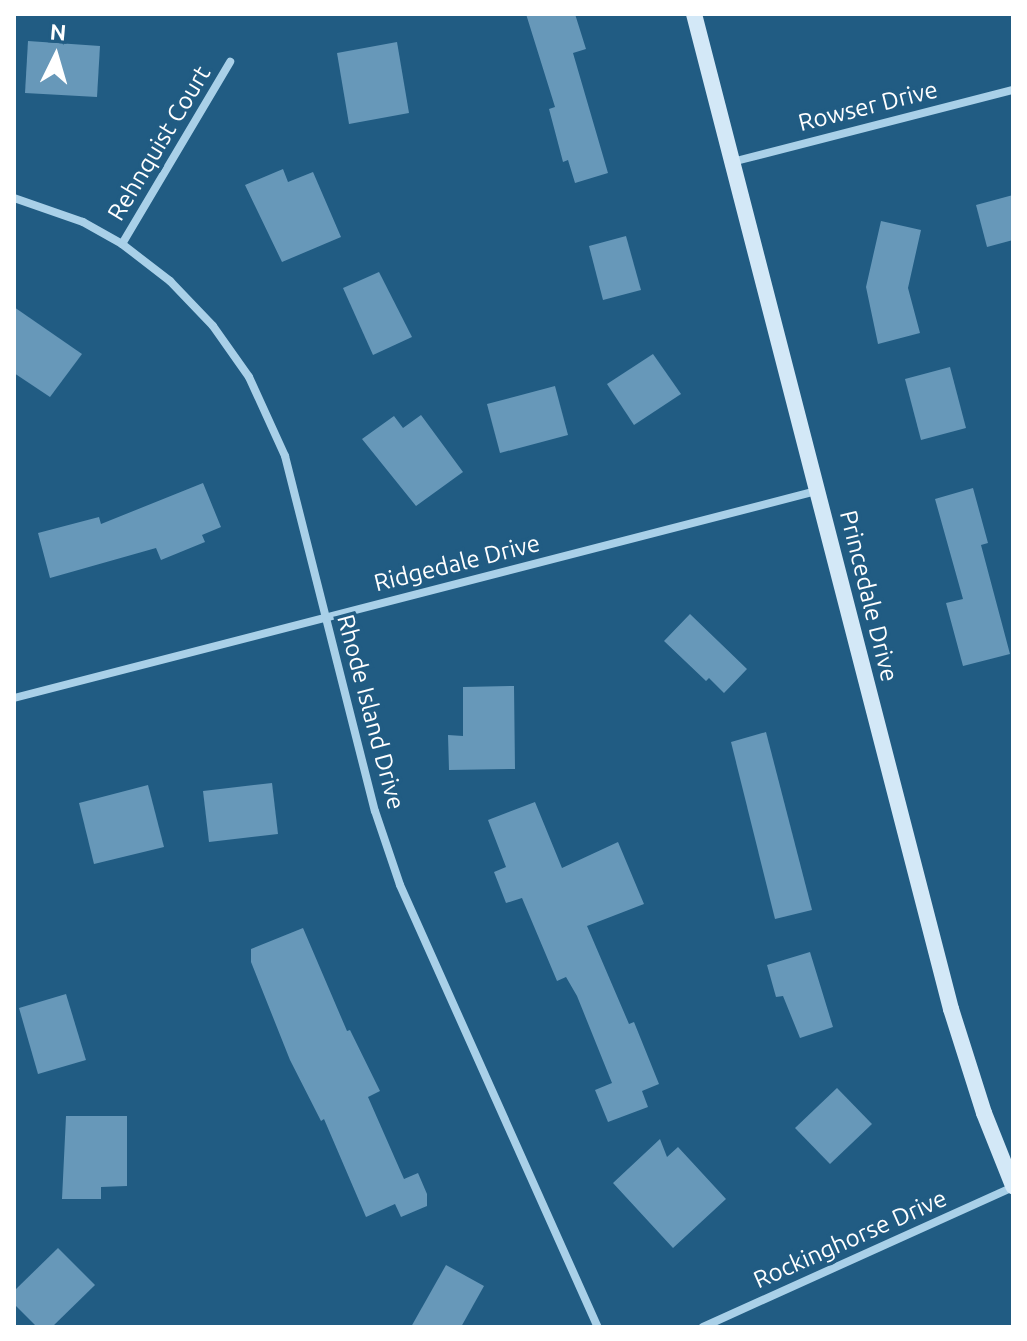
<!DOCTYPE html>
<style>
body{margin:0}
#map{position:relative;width:1027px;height:1341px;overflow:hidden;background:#215c83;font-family:Ubuntu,sans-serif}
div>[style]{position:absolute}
.building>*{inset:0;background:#6798b9}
.street>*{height:8px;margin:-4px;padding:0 4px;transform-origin:4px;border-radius:4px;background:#a9d0e8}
.secondary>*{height:16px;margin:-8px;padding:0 8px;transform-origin:8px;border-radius:8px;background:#d3e8f7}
span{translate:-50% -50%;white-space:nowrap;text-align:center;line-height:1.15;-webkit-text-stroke:7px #215c83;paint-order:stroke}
.street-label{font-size:24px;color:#fff}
.frame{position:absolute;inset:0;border:16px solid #fff;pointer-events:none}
.north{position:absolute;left:16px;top:16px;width:80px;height:80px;-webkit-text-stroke:6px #215c83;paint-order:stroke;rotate:5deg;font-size:22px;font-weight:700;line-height:32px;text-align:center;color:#fff}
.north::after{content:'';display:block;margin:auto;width:28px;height:36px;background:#fff;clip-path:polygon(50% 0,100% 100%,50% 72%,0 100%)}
</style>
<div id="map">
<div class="building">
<i style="clip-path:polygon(526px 14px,575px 14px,586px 49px,573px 53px,608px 173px,575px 183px,568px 160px,563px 162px,549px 109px,555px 107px)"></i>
<i style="clip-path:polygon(28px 41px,100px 46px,97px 97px,25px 93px)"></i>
<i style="clip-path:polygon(397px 42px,409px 113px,349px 124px,337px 53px)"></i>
<i style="clip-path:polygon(283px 169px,288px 182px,313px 172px,341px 237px,282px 262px,245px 185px)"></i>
<i style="clip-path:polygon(1013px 195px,1013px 240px,987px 247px,976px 205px)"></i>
<i style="clip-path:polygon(881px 221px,921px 230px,908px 288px,920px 333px,878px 344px,866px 287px)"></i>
<i style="clip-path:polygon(626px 236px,641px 290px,603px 300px,589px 246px)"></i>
<i style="clip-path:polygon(379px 272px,412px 337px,373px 355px,343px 288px)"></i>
<i style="clip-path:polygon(14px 307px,82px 354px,50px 397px,14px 373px)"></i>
<i style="clip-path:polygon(653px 354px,681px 394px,634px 425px,607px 384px)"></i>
<i style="clip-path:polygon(950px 367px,966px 428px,921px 440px,905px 379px)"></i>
<i style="clip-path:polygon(555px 386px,568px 435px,500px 453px,487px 404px)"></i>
<i style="clip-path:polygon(421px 415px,463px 472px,416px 506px,362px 439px,394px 416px,403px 428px)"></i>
<i style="clip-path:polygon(203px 483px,221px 527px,202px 535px,205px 542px,161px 560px,156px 548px,50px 578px,38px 533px,99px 517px,101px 524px)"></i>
<i style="clip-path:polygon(973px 488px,988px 543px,981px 545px,1010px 654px,963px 666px,946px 603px,963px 599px,935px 499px)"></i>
<i style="clip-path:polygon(690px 614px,747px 669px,724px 693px,709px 678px,706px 681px,664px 641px)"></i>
<i style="clip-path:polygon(514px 686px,515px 769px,449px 770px,448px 735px,463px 736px,463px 687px)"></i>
<i style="clip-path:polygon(766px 732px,812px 910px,775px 919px,731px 742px)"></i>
<i style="clip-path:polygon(272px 783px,278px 834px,209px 842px,203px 791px)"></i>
<i style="clip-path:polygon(148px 785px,164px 847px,94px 864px,79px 803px)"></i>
<i style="clip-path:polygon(535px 802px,562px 868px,618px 842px,644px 904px,587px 926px,629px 1024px,634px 1022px,659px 1084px,642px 1091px,648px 1107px,608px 1122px,595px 1090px,612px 1083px,577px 996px,566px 977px,557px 981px,522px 898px,506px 903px,494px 872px,506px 867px,488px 820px)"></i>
<i style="clip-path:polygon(303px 928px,347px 1031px,350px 1030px,380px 1091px,368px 1097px,404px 1179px,418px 1173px,427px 1194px,427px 1206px,401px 1217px,395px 1204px,366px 1217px,324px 1119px,321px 1121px,290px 1060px,251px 962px,251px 949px)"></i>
<i style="clip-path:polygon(810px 952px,833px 1027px,800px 1038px,783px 996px,776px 997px,767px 965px)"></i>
<i style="clip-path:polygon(66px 994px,86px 1060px,38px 1074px,19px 1008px)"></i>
<i style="clip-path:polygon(837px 1088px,872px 1124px,830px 1164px,795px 1128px)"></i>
<i style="clip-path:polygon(66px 1116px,127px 1116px,127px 1186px,101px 1187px,101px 1199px,62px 1199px)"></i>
<i style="clip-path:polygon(660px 1139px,667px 1157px,678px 1147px,726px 1199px,673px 1248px,613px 1183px)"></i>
<i style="clip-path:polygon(58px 1248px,95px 1285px,52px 1327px,37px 1327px,14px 1304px,14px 1291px)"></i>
<i style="clip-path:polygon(446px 1265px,484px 1286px,461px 1327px,411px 1327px)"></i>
</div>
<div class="street">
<i style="left:732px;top:162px;width:290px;rotate:-14.4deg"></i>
<i style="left:14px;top:198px;width:73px;rotate:19.2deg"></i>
<i style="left:83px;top:222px;width:45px;rotate:29.4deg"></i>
<i style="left:122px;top:244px;width:61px;rotate:37.6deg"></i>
<i style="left:170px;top:281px;width:62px;rotate:46.3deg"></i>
<i style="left:213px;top:326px;width:62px;rotate:54.8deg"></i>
<i style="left:249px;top:377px;width:87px;rotate:65.5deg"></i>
<i style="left:285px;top:456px;width:366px;rotate:75.8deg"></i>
<i style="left:375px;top:811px;width:78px;rotate:71.3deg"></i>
<i style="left:400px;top:885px;width:484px;rotate:65.9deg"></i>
<i style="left:122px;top:244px;width:212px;rotate:-59.3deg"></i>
<i style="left:14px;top:698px;width:829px;rotate:-14.46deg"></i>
<i style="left:703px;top:1327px;width:340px;rotate:-24.3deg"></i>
</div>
<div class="secondary">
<i style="left:694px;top:14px;width:1028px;rotate:75.52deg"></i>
<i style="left:951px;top:1009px;width:109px;rotate:72.4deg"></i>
<i style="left:984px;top:1113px;width:79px;rotate:68.3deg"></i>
</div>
<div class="street-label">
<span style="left:868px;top:106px;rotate:-14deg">Rowser Drive</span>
<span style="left:159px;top:143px;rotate:-59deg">Rehnquist Court</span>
<span style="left:457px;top:563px;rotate:-14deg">Ridgedale Drive</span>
<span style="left:869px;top:596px;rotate:76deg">Princedale Drive</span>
<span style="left:371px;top:712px;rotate:75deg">Rhode Island Drive</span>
<span style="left:850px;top:1239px;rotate:-24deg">Rockinghorse Drive</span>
</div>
<div class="frame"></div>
<div class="north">N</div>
</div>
